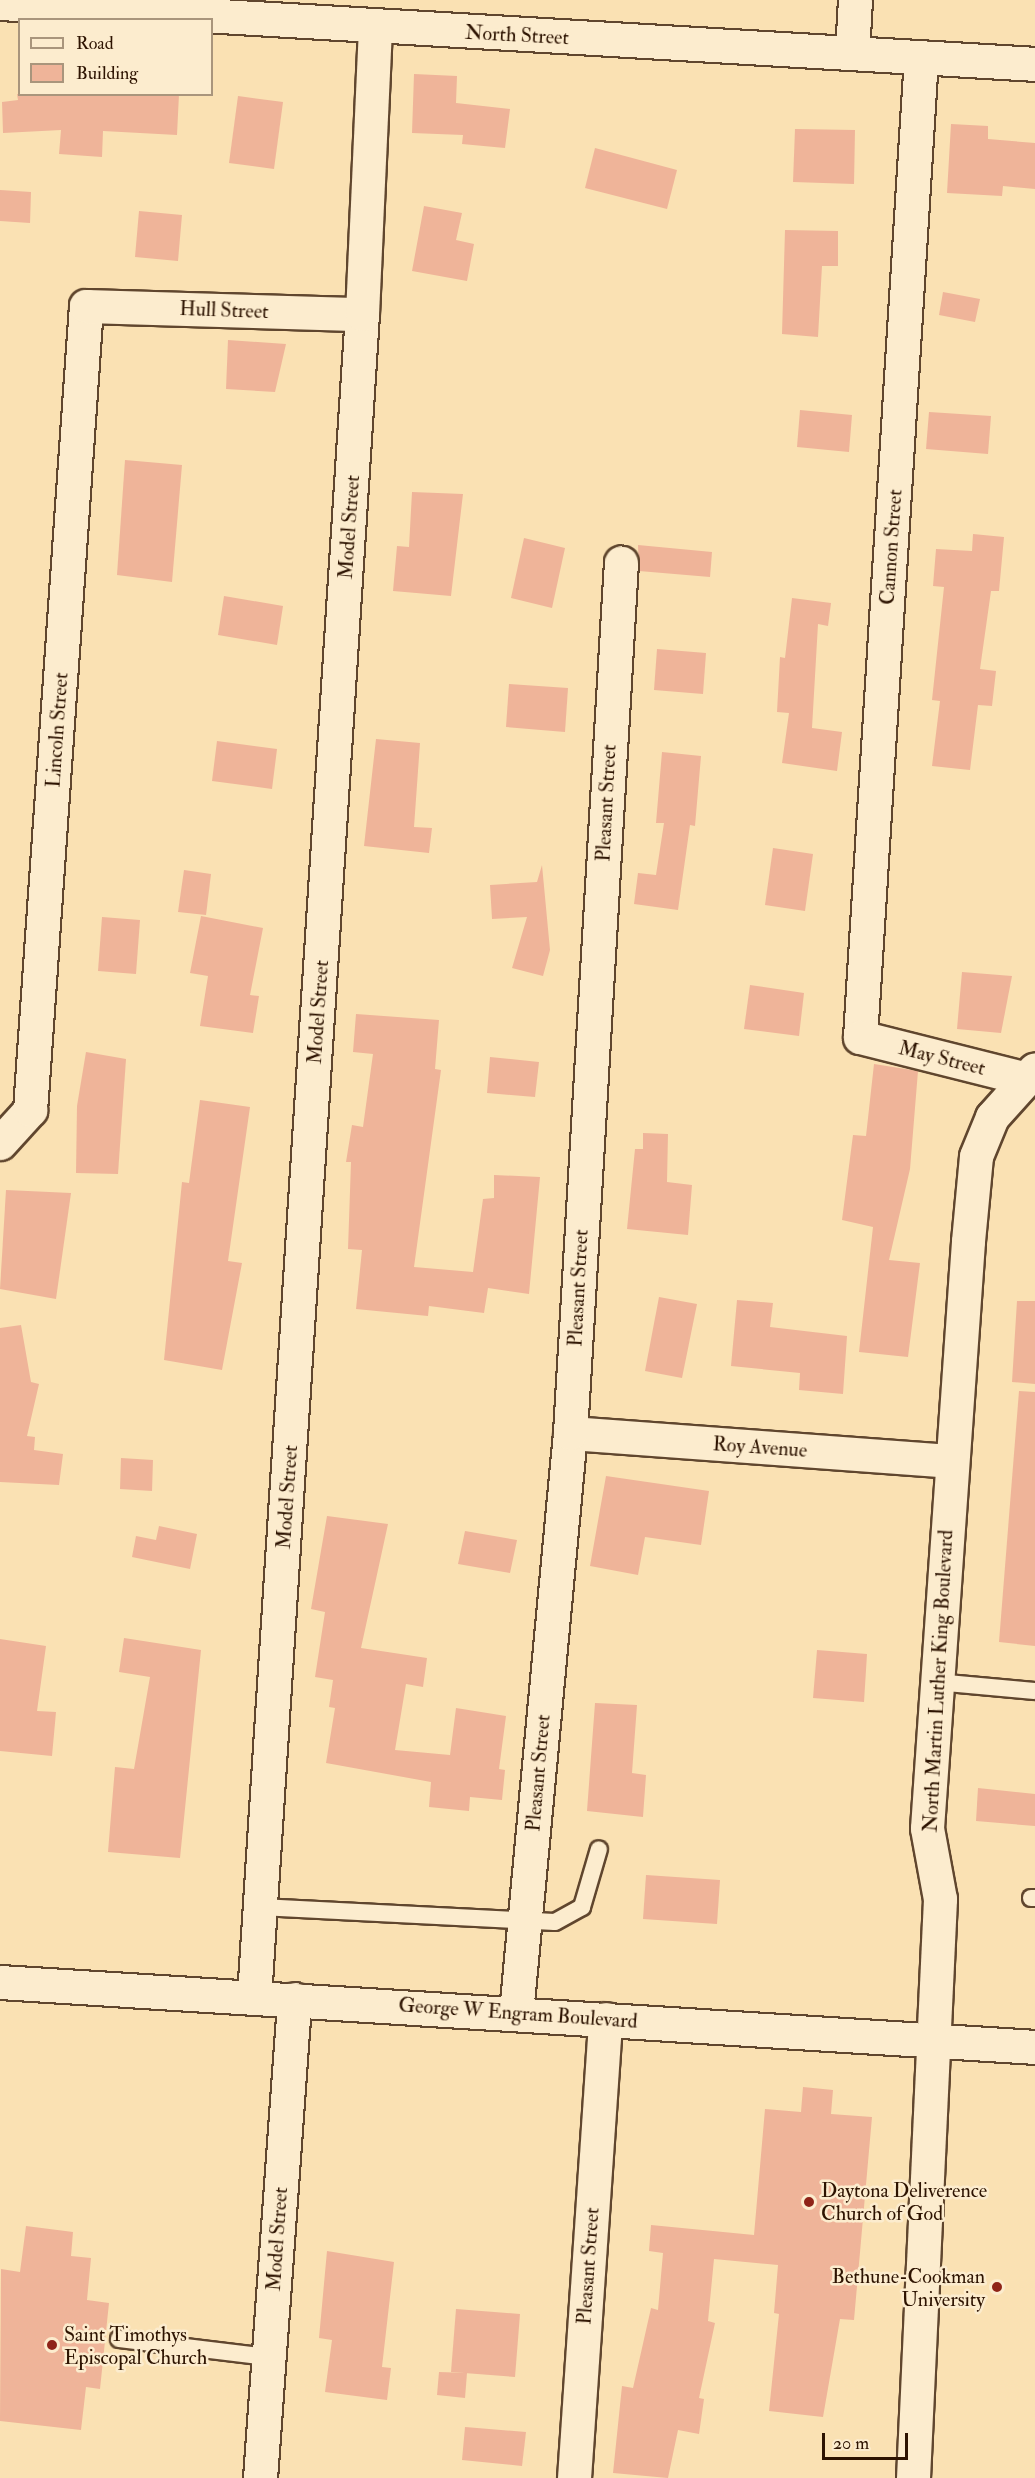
<!DOCTYPE html>
<style>
body{margin:0}
#map{position:relative;width:1035px;height:2478px;overflow:hidden;background:#fae1b3;font-family:"IM FELL Double Pica",serif}
div>[style]{position:absolute}
.building>*{inset:0;background:#efb499}
.roads{filter:drop-shadow(2px 0 #60462e) drop-shadow(-2px 0 #60462e) drop-shadow(0 2px #60462e) drop-shadow(0 -2px #60462e)}
.service>*{height:16px;margin:-8px;padding:0 8px;transform-origin:8px;border-radius:8px;background:#fcecce}
.minor>*{height:33px;margin:-16.5px;padding:0 16.5px;transform-origin:16.5px;border-radius:16.5px;background:#fcecce}
.tertiary>*{height:33px;margin:-16.5px;padding:0 16.5px;transform-origin:16.5px;border-radius:16.5px;background:#fcecce}
.secondary>*{height:33px;margin:-16.5px;padding:0 16.5px;transform-origin:16.5px;border-radius:16.5px;background:#fcecce}
.dots>*{width:16px;height:16px;translate:-50% -50%;box-sizing:border-box;border:3px solid #fcecce;border-radius:50%}
span{translate:-50% -50%;white-space:nowrap;text-align:center;line-height:1.15;-webkit-text-stroke:5px #fcecce;paint-order:stroke}
.street-label{font-size:20px;color:#2d1301}
.poi-label{font-size:20px;color:#2d1301}
.left{translate:0 -50%;text-align:left}
.right{translate:-100% -50%;text-align:right}
.legend{position:absolute;left:18px;top:18px;width:195px;height:78px;box-sizing:border-box;background:#fcecce;border:2px solid #a9957c;margin:0;padding:8px 10px;list-style:none;font-size:18px;color:#2d1301}
.legend li{display:flex;align-items:center;gap:12px;height:30px}
.legend b{width:30px;border:2px solid #a9957c}
.scale{position:absolute;left:822px;top:2433px;width:86px;height:27px;box-sizing:border-box;border:3px solid #2d1301;border-top:0;padding-left:8px;font-size:18px;line-height:21px;white-space:nowrap;color:#2d1301;-webkit-text-stroke:4px #fcecce;paint-order:stroke}
</style>
<div id="map">
<div class="building">
<i style="clip-path:polygon(414px 74px,457px 76px,456px 103px,510px 109px,505px 148px,462px 144px,463px 135px,412px 133px)"></i>
<i style="clip-path:polygon(17px 94px,179px 94px,177px 135px,103px 131px,102px 157px,59px 154px,61px 130px,3px 133px,2px 102px,18px 100px)"></i>
<i style="clip-path:polygon(238px 96px,283px 102px,274px 169px,229px 163px)"></i>
<i style="clip-path:polygon(951px 124px,988px 126px,988px 139px,1035px 143px,1035px 189px,1003px 186px,1002px 196px,947px 193px)"></i>
<i style="clip-path:polygon(795px 129px,855px 130px,854px 184px,793px 182px)"></i>
<i style="clip-path:polygon(595px 148px,677px 170px,667px 209px,585px 188px)"></i>
<i style="clip-path:polygon(0 190px,31px 192px,30px 223px,0 221px)"></i>
<i style="clip-path:polygon(424px 206px,462px 213px,456px 240px,474px 244px,467px 281px,412px 271px)"></i>
<i style="clip-path:polygon(139px 211px,182px 215px,178px 261px,135px 257px)"></i>
<i style="clip-path:polygon(785px 230px,838px 231px,838px 266px,822px 266px,818px 337px,782px 334px)"></i>
<i style="clip-path:polygon(943px 292px,980px 299px,975px 322px,939px 315px)"></i>
<i style="clip-path:polygon(228px 340px,286px 344px,275px 392px,226px 389px)"></i>
<i style="clip-path:polygon(800px 410px,852px 415px,849px 452px,797px 447px)"></i>
<i style="clip-path:polygon(929px 412px,991px 416px,988px 454px,926px 449px)"></i>
<i style="clip-path:polygon(125px 460px,182px 465px,172px 582px,117px 575px)"></i>
<i style="clip-path:polygon(412px 492px,463px 494px,451px 596px,393px 591px,397px 546px,409px 547px)"></i>
<i style="clip-path:polygon(973px 534px,1004px 537px,999px 591px,991px 591px,980px 669px,996px 671px,992px 706px,978px 705px,970px 770px,932px 766px,940px 701px,932px 700px,944px 587px,933px 586px,936px 549px,972px 551px)"></i>
<i style="clip-path:polygon(524px 538px,565px 548px,552px 608px,511px 598px)"></i>
<i style="clip-path:polygon(638px 545px,712px 552px,710px 577px,639px 571px)"></i>
<i style="clip-path:polygon(224px 596px,283px 606px,277px 645px,218px 635px)"></i>
<i style="clip-path:polygon(792px 598px,831px 603px,828px 626px,818px 624px,812px 728px,842px 732px,837px 771px,782px 763px,789px 713px,777px 712px,780px 657px,785px 658px)"></i>
<i style="clip-path:polygon(657px 649px,706px 653px,703px 694px,654px 690px)"></i>
<i style="clip-path:polygon(509px 684px,568px 688px,565px 732px,506px 727px)"></i>
<i style="clip-path:polygon(376px 739px,420px 743px,414px 827px,432px 828px,429px 853px,364px 846px)"></i>
<i style="clip-path:polygon(217px 741px,277px 749px,272px 789px,212px 781px)"></i>
<i style="clip-path:polygon(662px 752px,701px 756px,695px 826px,690px 825px,678px 910px,634px 904px,638px 873px,656px 875px,664px 823px,656px 823px)"></i>
<i style="clip-path:polygon(773px 848px,813px 854px,805px 911px,765px 905px)"></i>
<i style="clip-path:polygon(542px 865px,550px 950px,543px 976px,512px 968px,527px 917px,492px 919px,490px 885px,537px 882px)"></i>
<i style="clip-path:polygon(184px 870px,211px 874px,206px 915px,178px 912px)"></i>
<i style="clip-path:polygon(201px 916px,263px 928px,250px 995px,259px 996px,253px 1033px,200px 1026px,208px 976px,190px 973px)"></i>
<i style="clip-path:polygon(102px 917px,140px 920px,136px 974px,98px 971px)"></i>
<i style="clip-path:polygon(962px 972px,1012px 976px,1001px 1033px,957px 1029px)"></i>
<i style="clip-path:polygon(750px 985px,804px 993px,799px 1036px,744px 1029px)"></i>
<i style="clip-path:polygon(356px 1014px,439px 1020px,435px 1069px,441px 1070px,414px 1267px,473px 1272px,483px 1199px,494px 1198px,494px 1175px,540px 1177px,529px 1294px,488px 1288px,484px 1313px,429px 1306px,428px 1316px,356px 1309px,362px 1250px,348px 1249px,351px 1162px,346px 1162px,352px 1125px,363px 1127px,373px 1054px,353px 1052px)"></i>
<i style="clip-path:polygon(86px 1052px,126px 1059px,118px 1174px,76px 1173px,77px 1106px)"></i>
<i style="clip-path:polygon(490px 1057px,539px 1062px,535px 1097px,487px 1093px)"></i>
<i style="clip-path:polygon(874px 1064px,918px 1071px,910px 1169px,889px 1260px,920px 1263px,908px 1357px,859px 1352px,873px 1227px,842px 1220px,853px 1135px,866px 1136px)"></i>
<i style="clip-path:polygon(200px 1100px,250px 1107px,228px 1261px,242px 1263px,222px 1370px,164px 1360px,182px 1182px,189px 1183px)"></i>
<i style="clip-path:polygon(643px 1133px,668px 1134px,667px 1182px,692px 1185px,688px 1235px,627px 1229px,635px 1149px,643px 1149px)"></i>
<i style="clip-path:polygon(6px 1190px,71px 1193px,56px 1299px,0 1289px)"></i>
<i style="clip-path:polygon(659px 1297px,697px 1304px,682px 1378px,645px 1371px)"></i>
<i style="clip-path:polygon(737px 1300px,773px 1303px,770px 1327px,847px 1336px,843px 1394px,799px 1390px,800px 1373px,731px 1366px)"></i>
<i style="clip-path:polygon(1017px 1301px,1035px 1301px,1035px 1384px,1012px 1382px)"></i>
<i style="clip-path:polygon(21px 1325px,31px 1382px,39px 1384px,27px 1436px,35px 1437px,34px 1450px,63px 1454px,59px 1485px,0 1482px,0 1328px)"></i>
<i style="clip-path:polygon(1019px 1391px,1035px 1392px,1035px 1646px,999px 1642px)"></i>
<i style="clip-path:polygon(121px 1458px,153px 1460px,152px 1491px,120px 1489px)"></i>
<i style="clip-path:polygon(606px 1476px,709px 1491px,701px 1545px,645px 1537px,638px 1575px,590px 1566px)"></i>
<i style="clip-path:polygon(327px 1516px,388px 1524px,361px 1648px,427px 1658px,423px 1687px,406px 1684px,395px 1750px,450px 1755px,456px 1708px,506px 1716px,499px 1769px,505px 1770px,502px 1800px,470px 1797px,469px 1811px,429px 1807px,431px 1782px,326px 1763px,335px 1708px,329px 1707px,333px 1680px,315px 1677px,325px 1612px,311px 1609px)"></i>
<i style="clip-path:polygon(159px 1526px,197px 1534px,190px 1569px,132px 1557px,136px 1536px,156px 1540px)"></i>
<i style="clip-path:polygon(465px 1531px,517px 1540px,510px 1573px,458px 1564px)"></i>
<i style="clip-path:polygon(124px 1638px,201px 1650px,180px 1858px,108px 1852px,115px 1767px,134px 1769px,150px 1677px,119px 1672px)"></i>
<i style="clip-path:polygon(0 1639px,46px 1646px,37px 1711px,56px 1712px,52px 1756px,0 1751px)"></i>
<i style="clip-path:polygon(817px 1650px,867px 1654px,864px 1702px,813px 1698px)"></i>
<i style="clip-path:polygon(595px 1703px,637px 1705px,632px 1773px,646px 1775px,643px 1817px,587px 1811px)"></i>
<i style="clip-path:polygon(978px 1788px,1035px 1794px,1035px 1826px,976px 1821px)"></i>
<i style="clip-path:polygon(646px 1875px,720px 1880px,717px 1924px,643px 1919px)"></i>
<i style="clip-path:polygon(803px 2087px,833px 2090px,831px 2114px,872px 2117px,854px 2320px,840px 2319px,823px 2417px,769px 2411px,779px 2314px,774px 2313px,778px 2265px,714px 2259px,708px 2321px,715px 2323px,699px 2398px,704px 2399px,699px 2434px,678px 2430px,668px 2478px,613px 2473px,622px 2386px,633px 2388px,651px 2308px,658px 2310px,663px 2253px,649px 2251px,651px 2225px,754px 2235px,765px 2109px,801px 2112px)"></i>
<i style="clip-path:polygon(26px 2226px,73px 2232px,71px 2256px,91px 2258px,87px 2300px,109px 2303px,100px 2389px,86px 2387px,81px 2430px,0 2421px,1px 2269px,20px 2272px)"></i>
<i style="clip-path:polygon(327px 2251px,394px 2262px,382px 2367px,391px 2368px,387px 2400px,325px 2392px,332px 2340px,319px 2338px)"></i>
<i style="clip-path:polygon(456px 2309px,520px 2314px,515px 2377px,451px 2372px)"></i>
<i style="clip-path:polygon(439px 2372px,467px 2373px,465px 2398px,437px 2395px)"></i>
<i style="clip-path:polygon(465px 2427px,526px 2432px,522px 2466px,462px 2460px)"></i>
</div>
<div class="roads">
<div class="service">
<i style="left:936px;top:1682px;width:99px;rotate:5.2deg"></i>
<i style="left:1031px;top:1898px;width:4px"></i>
<i style="left:260px;top:1907px;width:295px;rotate:2.9deg"></i>
<i style="left:555px;top:1922px;width:31px;rotate:-29deg"></i>
<i style="left:582px;top:1907px;width:60px;rotate:-73.7deg"></i>
<i style="left:119px;top:2339px;width:150px;rotate:6.9deg"></i>
</div>
<div class="minor">
<i style="left:852px;top:53px;width:53px;rotate:-86.8deg"></i>
<i style="left:921px;top:57px;width:982px;rotate:93.56deg"></i>
<i style="left:860px;top:1037px;width:168px;rotate:14.1deg"></i>
<i style="left:0;top:1143px;width:45px;rotate:-47.7deg"></i>
<i style="left:30px;top:1110px;width:806px;rotate:-86.02deg"></i>
<i style="left:86px;top:306px;width:276px;rotate:1.7deg"></i>
<i style="left:570px;top:1433px;width:381px;rotate:4.2deg"></i>
<i style="left:254px;top:1997px;width:1686px;rotate:-86.33deg"></i>
<i style="left:362px;top:314px;width:287px;rotate:-87.4deg"></i>
<i style="left:516px;top:2013px;width:583px;rotate:-84.68deg"></i>
<i style="left:570px;top:1433px;width:872px;rotate:-86.65deg"></i>
<i style="left:260px;top:2478px;width:480px;rotate:-85.9deg"></i>
<i style="left:574px;top:2478px;width:460px;rotate:-86.1deg"></i>
</div>
<div class="tertiary">
<i style="left:0;top:3px;width:1037px;rotate:3.37deg"></i>
<i style="left:913px;top:2478px;width:580px;rotate:-87.33deg"></i>
<i style="left:940px;top:1899px;width:72px;rotate:-100.4deg"></i>
<i style="left:927px;top:1828px;width:588px;rotate:-86deg"></i>
<i style="left:968px;top:1241px;width:85px;rotate:-84.6deg"></i>
<i style="left:976px;top:1156px;width:42px;rotate:-67.7deg"></i>
<i style="left:992px;top:1117px;width:64px;rotate:-48.1deg"></i>
</div>
<div class="secondary">
<i style="left:0;top:1982px;width:1037px;rotate:3.59deg"></i>
</div>
</div>
<div class="dots">
<i style="left:809px;top:2202px;background:#8f2418"></i>
<i style="left:997px;top:2287px;background:#8f2418"></i>
<i style="left:52px;top:2345px;background:#8f2418"></i>
</div>
<div class="street-label">
<span style="left:517px;top:35px;rotate:3deg">North Street</span>
<span style="left:224px;top:310px;rotate:2deg">Hull Street</span>
<span style="left:349px;top:527px;rotate:-86deg">Model Street</span>
<span style="left:891px;top:547px;rotate:-86deg">Cannon Street</span>
<span style="left:57px;top:730px;rotate:-86deg">Lincoln Street</span>
<span style="left:606px;top:803px;rotate:-87deg">Pleasant Street</span>
<span style="left:318px;top:1012px;rotate:-86deg">Model Street</span>
<span style="left:942px;top:1058px;rotate:14deg">May Street</span>
<span style="left:578px;top:1288px;rotate:-87deg">Pleasant Street</span>
<span style="left:760px;top:1447px;rotate:4deg">Roy Avenue</span>
<span style="left:287px;top:1497px;rotate:-86deg">Model Street</span>
<span style="left:938px;top:1681px;rotate:-87deg">North Martin Luther King Boulevard</span>
<span style="left:538px;top:1773px;rotate:-85deg">Pleasant Street</span>
<span style="left:518px;top:2013px;rotate:4deg">George W Engram Boulevard</span>
<span style="left:277px;top:2239px;rotate:-86deg">Model Street</span>
<span style="left:588px;top:2266px;rotate:-86deg">Pleasant Street</span>
</div>
<div class="poi-label">
<span class="left" style="left:821px;top:2202px">Daytona Deliverence<br>Church of God</span>
<span class="right" style="left:985px;top:2288px">Bethune-Cookman<br>University</span>
<span class="left" style="left:64px;top:2346px">Saint Timothys<br>Episcopal Church</span>
</div>
<ul class="legend">
<li><b style="height:8px;background:#fcecce"></b>Road</li>
<li><b style="height:16px;background:#efb499"></b>Building</li>
</ul>
<div class="scale">20 m</div>
</div>
